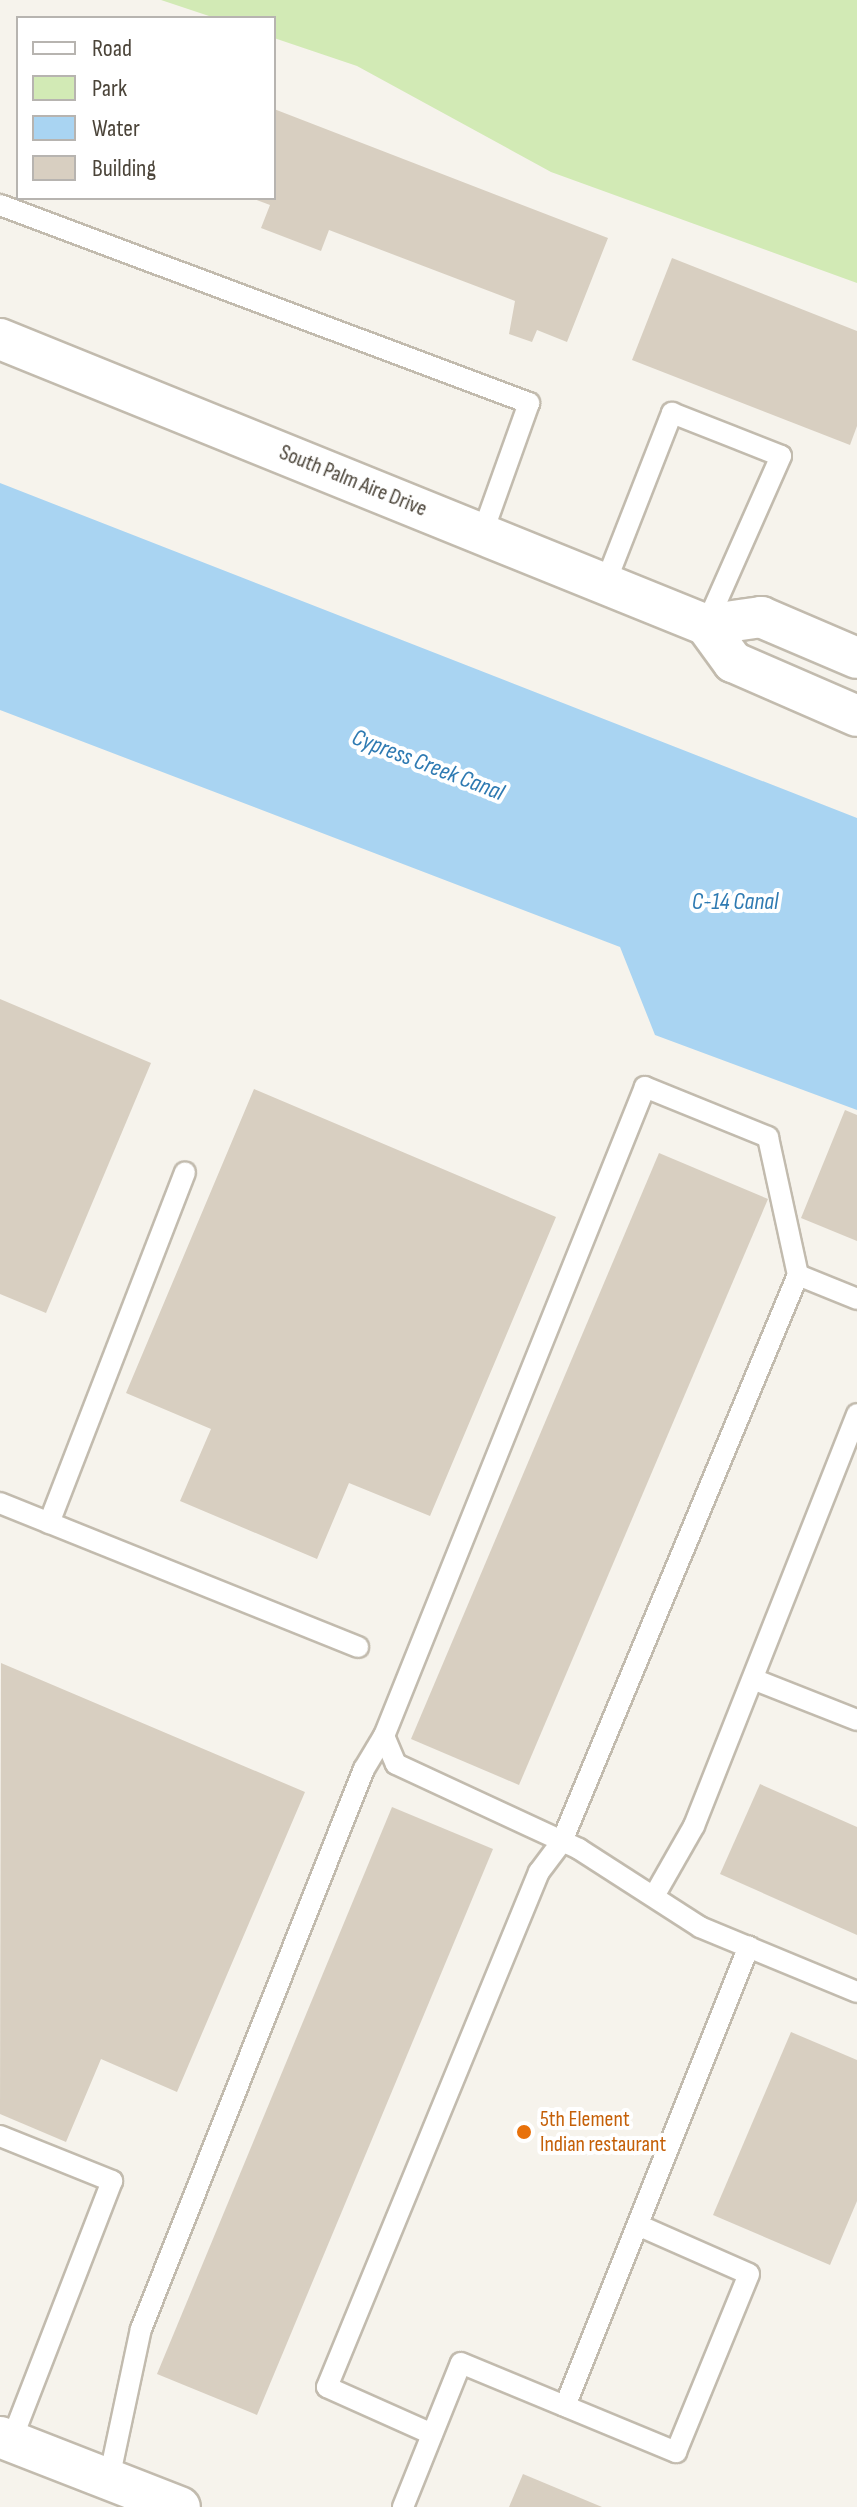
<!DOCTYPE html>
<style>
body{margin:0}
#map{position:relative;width:857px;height:2507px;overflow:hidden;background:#f6f3ec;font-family:"Sofia Sans Condensed",sans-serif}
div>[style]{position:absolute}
.green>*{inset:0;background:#d2eab5}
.water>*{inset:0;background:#a9d4f2}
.building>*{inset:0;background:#d8cfc1}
.roads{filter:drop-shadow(2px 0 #c2bbae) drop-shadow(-2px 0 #c2bbae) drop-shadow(0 2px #c2bbae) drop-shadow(0 -2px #c2bbae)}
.lane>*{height:20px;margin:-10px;padding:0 10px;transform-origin:10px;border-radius:10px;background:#fff}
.street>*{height:40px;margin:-20px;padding:0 20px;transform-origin:20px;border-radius:20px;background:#fff}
.dots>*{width:22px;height:22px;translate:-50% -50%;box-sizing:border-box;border:4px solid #fff;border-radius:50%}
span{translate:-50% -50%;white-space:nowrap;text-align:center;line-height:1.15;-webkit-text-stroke:8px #fff;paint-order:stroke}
.street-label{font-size:22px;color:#4b4439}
.food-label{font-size:22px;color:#c56008}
.left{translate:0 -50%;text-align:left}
.water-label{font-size:24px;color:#2e7ab2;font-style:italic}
.legend{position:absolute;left:16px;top:16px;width:260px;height:184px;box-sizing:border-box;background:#fff;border:2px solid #b7b4b0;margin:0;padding:10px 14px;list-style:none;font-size:24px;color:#4b4439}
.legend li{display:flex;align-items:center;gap:16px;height:40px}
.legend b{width:40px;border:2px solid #b7b4b0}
</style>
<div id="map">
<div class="green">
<i style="clip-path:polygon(161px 0,857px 0,857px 283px,551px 172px,357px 66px,274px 38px,274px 18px,215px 18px)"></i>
</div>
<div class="water">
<i style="clip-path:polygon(0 483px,857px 818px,857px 1110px,655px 1035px,620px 947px,0 710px)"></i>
</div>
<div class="building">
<i style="clip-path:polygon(274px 109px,608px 238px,567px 342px,537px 330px,532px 342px,509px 334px,515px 301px,329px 230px,321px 251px,261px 228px,270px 205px,251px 198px,274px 198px)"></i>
<i style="clip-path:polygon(672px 258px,857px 331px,857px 426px,850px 445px,632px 360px)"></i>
<i style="clip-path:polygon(0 999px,151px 1063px,46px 1313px,0 1294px)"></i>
<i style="clip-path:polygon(254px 1089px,556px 1217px,430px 1516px,349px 1483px,317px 1559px,180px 1501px,211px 1429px,126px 1393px)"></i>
<i style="clip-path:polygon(845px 1110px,857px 1115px,857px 1241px,801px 1218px)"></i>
<i style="clip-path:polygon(659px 1153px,768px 1199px,519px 1785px,411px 1739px)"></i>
<i style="clip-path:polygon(1px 1663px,305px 1792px,177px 2092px,101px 2059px,66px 2142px,0 2114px)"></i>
<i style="clip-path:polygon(760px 1784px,857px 1827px,857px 1935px,720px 1874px)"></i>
<i style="clip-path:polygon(392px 1807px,493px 1849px,257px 2415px,157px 2374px)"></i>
<i style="clip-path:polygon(791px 2032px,857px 2060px,857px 2201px,830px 2265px,713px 2215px)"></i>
<i style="clip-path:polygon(523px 2474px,602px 2507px,509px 2507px)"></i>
</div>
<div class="roads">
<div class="lane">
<i style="left:0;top:205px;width:565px;rotate:20.52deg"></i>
<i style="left:529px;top:403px;width:139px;rotate:109.7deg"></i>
<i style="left:605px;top:584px;width:184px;rotate:-68.6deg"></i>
<i style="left:672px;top:413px;width:117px;rotate:21.5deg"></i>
<i style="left:781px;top:456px;width:185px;rotate:113.9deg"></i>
<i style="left:798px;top:1275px;width:64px;rotate:22.1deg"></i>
<i style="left:0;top:1503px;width:386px;rotate:21.9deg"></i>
<i style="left:49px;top:1523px;width:376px;rotate:-68.8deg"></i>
<i style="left:753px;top:1679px;width:112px;rotate:21.5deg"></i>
<i style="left:654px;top:1896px;width:81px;rotate:-60.3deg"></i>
<i style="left:694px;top:1826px;width:443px;rotate:-68.4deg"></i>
<i style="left:0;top:2136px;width:121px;rotate:21.9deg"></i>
<i style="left:112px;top:2181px;width:280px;rotate:111.2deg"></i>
<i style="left:565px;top:2406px;width:495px;rotate:-68.2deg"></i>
<i style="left:432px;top:2434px;width:115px;rotate:-155.9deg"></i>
<i style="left:327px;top:2387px;width:557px;rotate:-67.63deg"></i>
<i style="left:539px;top:1872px;width:39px;rotate:-53deg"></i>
<i style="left:562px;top:1841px;width:613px;rotate:-67.37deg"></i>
<i style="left:798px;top:1275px;width:141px;rotate:-102.3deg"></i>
<i style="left:768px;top:1137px;width:133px;rotate:-157.9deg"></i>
<i style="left:645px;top:1087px;width:700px;rotate:111.91deg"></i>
<i style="left:384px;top:1736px;width:30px;rotate:67deg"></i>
<i style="left:396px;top:1764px;width:183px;rotate:24.9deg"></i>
<i style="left:562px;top:1841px;width:19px;rotate:25deg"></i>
<i style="left:579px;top:1849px;width:144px;rotate:32.8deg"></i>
<i style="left:700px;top:1927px;width:170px;rotate:22.5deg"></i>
<i style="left:109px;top:2479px;width:153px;rotate:-78deg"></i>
<i style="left:141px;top:2329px;width:603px;rotate:-68.29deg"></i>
<i style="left:364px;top:1769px;width:39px;rotate:-59deg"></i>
<i style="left:403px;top:2507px;width:155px;rotate:-68.1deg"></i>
<i style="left:461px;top:2363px;width:233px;rotate:22.5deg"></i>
<i style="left:676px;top:2452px;width:192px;rotate:-67.7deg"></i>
<i style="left:749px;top:2274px;width:119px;rotate:-156.2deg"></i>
</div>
<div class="street">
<i style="left:0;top:339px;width:762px;rotate:22.05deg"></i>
<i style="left:706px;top:625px;width:56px;rotate:-8.3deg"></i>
<i style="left:761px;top:617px;width:104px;rotate:23.1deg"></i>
<i style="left:706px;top:625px;width:46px;rotate:53.9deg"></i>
<i style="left:733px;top:662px;width:135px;rotate:23.5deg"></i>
<i style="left:0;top:2437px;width:193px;rotate:21.3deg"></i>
</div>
</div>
<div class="dots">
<i style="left:524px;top:2132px;background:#e8710a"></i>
</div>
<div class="street-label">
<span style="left:353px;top:481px;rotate:22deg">South Palm Aire Drive</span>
</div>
<div class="food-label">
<span class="left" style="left:540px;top:2132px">5th Element<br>Indian restaurant</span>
</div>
<div class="water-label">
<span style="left:428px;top:765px;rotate:21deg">Cypress Creek Canal</span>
<span style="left:735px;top:902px">C-14 Canal</span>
</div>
<ul class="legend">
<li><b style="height:10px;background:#fff"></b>Road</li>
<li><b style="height:22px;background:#d2eab5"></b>Park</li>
<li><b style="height:22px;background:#a9d4f2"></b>Water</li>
<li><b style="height:22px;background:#d8cfc1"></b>Building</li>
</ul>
</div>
